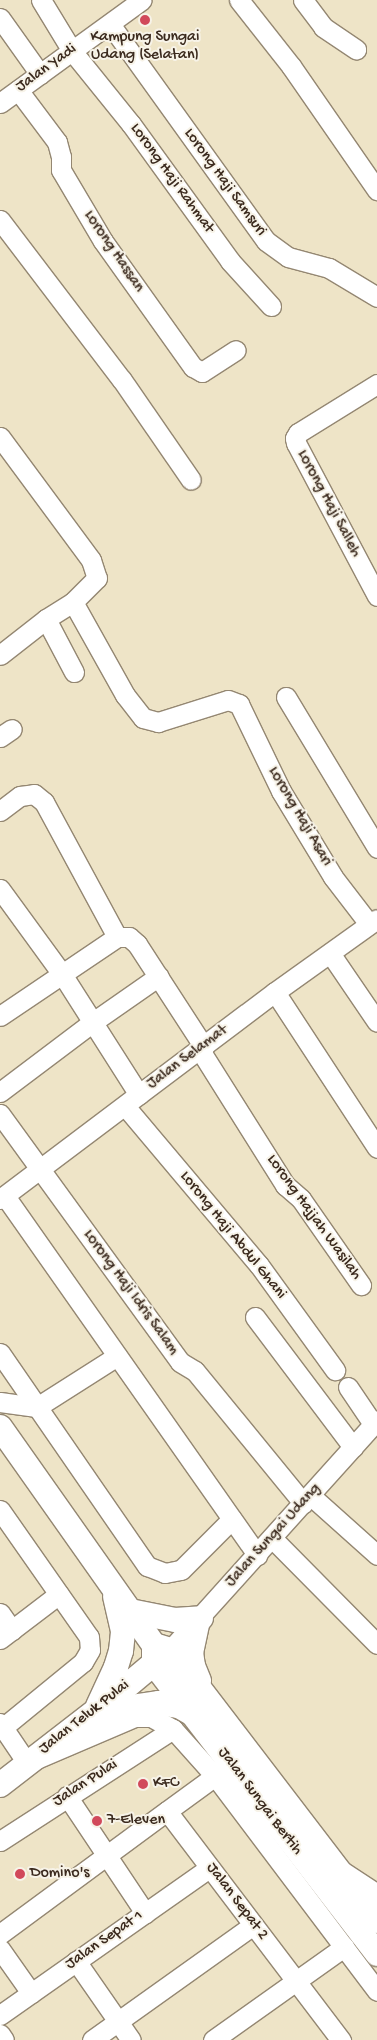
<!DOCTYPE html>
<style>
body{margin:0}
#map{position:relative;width:377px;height:2040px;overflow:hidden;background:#eee4c7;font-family:"Gochi Hand",sans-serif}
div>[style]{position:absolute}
.roads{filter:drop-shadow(1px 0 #948772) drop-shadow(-1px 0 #948772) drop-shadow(0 1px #948772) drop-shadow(0 -1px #948772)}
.minor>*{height:19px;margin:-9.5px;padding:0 9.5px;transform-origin:9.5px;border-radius:9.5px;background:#fff}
.major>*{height:24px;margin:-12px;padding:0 12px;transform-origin:12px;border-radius:12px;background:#fff}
.dots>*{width:14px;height:14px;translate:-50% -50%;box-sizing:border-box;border:2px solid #f7f3e8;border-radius:50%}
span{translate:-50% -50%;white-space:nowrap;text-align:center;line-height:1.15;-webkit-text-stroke:4px #f7f3e8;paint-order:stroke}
.poi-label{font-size:16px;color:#3b2a1e}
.left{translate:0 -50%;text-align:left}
.street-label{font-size:16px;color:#3b2a1e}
</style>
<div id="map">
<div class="roads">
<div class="minor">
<i style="left:41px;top:0;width:60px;rotate:58.7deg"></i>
<i style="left:72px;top:51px;width:94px;rotate:51.1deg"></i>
<i style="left:131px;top:124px;width:169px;rotate:54.1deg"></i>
<i style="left:230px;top:261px;width:61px;rotate:47.7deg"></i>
<i style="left:239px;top:0;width:84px;rotate:51.8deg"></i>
<i style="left:291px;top:66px;width:151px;rotate:55.3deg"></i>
<i style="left:303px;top:0;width:34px;rotate:53deg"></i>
<i style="left:323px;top:27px;width:40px;rotate:34deg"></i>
<i style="left:0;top:18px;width:69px;rotate:54.5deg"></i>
<i style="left:110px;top:24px;width:267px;rotate:54.3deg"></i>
<i style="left:266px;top:241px;width:27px;rotate:36deg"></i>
<i style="left:288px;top:257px;width:42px;rotate:15deg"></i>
<i style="left:329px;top:268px;width:56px;rotate:31.1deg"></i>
<i style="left:18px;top:90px;width:65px;rotate:53.1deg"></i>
<i style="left:57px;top:142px;width:16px;rotate:75deg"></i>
<i style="left:61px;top:157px;width:13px;rotate:90deg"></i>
<i style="left:61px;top:170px;width:82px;rotate:59.4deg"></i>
<i style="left:103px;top:241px;width:155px;rotate:54.5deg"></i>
<i style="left:193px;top:367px;width:10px;rotate:29deg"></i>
<i style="left:202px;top:372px;width:40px;rotate:-32.9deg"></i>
<i style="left:0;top:103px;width:175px;rotate:-36deg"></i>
<i style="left:0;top:220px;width:201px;rotate:52.7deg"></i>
<i style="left:122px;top:380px;width:121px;rotate:55.4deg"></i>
<i style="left:377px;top:384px;width:93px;rotate:148.2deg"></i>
<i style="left:298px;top:433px;width:6px;rotate:121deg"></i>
<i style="left:295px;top:438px;width:5px;rotate:79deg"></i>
<i style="left:296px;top:443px;width:173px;rotate:62.1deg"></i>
<i style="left:0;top:437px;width:153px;rotate:53.5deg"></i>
<i style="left:91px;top:560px;width:19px;rotate:72deg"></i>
<i style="left:97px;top:578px;width:34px;rotate:135deg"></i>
<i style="left:73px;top:602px;width:32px;rotate:148deg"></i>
<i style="left:46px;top:619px;width:58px;rotate:142deg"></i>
<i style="left:73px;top:602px;width:107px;rotate:60.8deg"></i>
<i style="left:125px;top:695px;width:29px;rotate:52deg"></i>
<i style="left:143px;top:718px;width:16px;rotate:15deg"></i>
<i style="left:158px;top:722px;width:73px;rotate:-17.4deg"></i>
<i style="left:228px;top:700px;width:12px;rotate:20deg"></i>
<i style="left:239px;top:704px;width:97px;rotate:64.2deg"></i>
<i style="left:281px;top:791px;width:100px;rotate:58.8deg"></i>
<i style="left:333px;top:877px;width:59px;rotate:52.5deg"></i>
<i style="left:46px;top:619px;width:60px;rotate:62.2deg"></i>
<i style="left:286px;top:697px;width:176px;rotate:58.9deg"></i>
<i style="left:0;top:737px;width:14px;rotate:-34deg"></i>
<i style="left:0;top:811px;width:25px;rotate:-37deg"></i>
<i style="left:20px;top:796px;width:14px;rotate:-8deg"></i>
<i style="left:34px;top:794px;width:13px;rotate:39deg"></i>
<i style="left:44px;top:802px;width:153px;rotate:61.6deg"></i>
<i style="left:117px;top:937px;width:141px;rotate:146deg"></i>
<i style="left:0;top:889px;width:105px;rotate:53.9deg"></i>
<i style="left:62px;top:974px;width:143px;rotate:57.5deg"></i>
<i style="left:117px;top:937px;width:12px"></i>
<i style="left:129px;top:937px;width:11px;rotate:41deg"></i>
<i style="left:137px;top:944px;width:123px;rotate:57deg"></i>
<i style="left:330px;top:953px;width:83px;rotate:55.7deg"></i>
<i style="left:275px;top:992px;width:186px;rotate:56.8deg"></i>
<i style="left:200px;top:1050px;width:160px;rotate:57.8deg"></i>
<i style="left:285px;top:1185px;width:21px;rotate:41deg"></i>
<i style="left:301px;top:1199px;width:105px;rotate:55.1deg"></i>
<i style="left:0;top:1092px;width:116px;rotate:-37deg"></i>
<i style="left:93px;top:1022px;width:80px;rotate:-34.9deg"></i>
<i style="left:125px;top:1106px;width:208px;rotate:49.9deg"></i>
<i style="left:259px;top:1265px;width:130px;rotate:54.1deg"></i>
<i style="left:0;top:1114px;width:306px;rotate:54deg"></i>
<i style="left:180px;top:1362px;width:17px;rotate:31deg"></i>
<i style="left:195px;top:1371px;width:171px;rotate:50.7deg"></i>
<i style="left:5px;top:1196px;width:439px;rotate:54.9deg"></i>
<i style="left:0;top:1199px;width:344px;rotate:-37deg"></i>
<i style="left:275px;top:992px;width:125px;rotate:-35.6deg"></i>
<i style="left:255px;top:1317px;width:163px;rotate:53deg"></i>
<i style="left:0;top:1353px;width:259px;rotate:55.4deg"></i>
<i style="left:147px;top:1566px;width:19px;rotate:21deg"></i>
<i style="left:165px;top:1573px;width:16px;rotate:-11deg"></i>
<i style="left:181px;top:1570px;width:72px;rotate:-45deg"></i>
<i style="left:348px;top:1387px;width:45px;rotate:56deg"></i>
<i style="left:0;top:1402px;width:37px;rotate:8deg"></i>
<i style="left:37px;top:1407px;width:95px;rotate:-32.5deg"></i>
<i style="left:310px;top:1495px;width:90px;rotate:41.8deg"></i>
<i style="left:0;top:1510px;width:155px;rotate:55deg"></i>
<i style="left:89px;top:1637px;width:13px;rotate:86deg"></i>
<i style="left:90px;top:1650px;width:14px;rotate:120deg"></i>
<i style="left:83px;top:1662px;width:107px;rotate:140.7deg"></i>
<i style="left:272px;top:1538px;width:149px;rotate:45.3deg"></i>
<i style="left:0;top:1613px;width:21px;rotate:55deg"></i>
<i style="left:0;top:1639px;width:74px;rotate:-37.3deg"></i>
<i style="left:170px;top:1650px;width:309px;rotate:-48deg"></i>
<i style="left:0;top:1723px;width:48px;rotate:56deg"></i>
<i style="left:27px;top:1763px;width:117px;rotate:-23.1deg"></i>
<i style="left:135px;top:1717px;width:16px"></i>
<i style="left:151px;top:1717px;width:25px;rotate:29deg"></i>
<i style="left:173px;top:1729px;width:63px;rotate:48.2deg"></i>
<i style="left:215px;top:1776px;width:269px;rotate:53deg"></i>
<i style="left:215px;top:1776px;width:59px;rotate:143.9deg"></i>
<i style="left:167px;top:1811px;width:288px;rotate:52.8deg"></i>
<i style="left:67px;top:1796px;width:141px;rotate:56.3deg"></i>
<i style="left:0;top:1841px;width:206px;rotate:-32.9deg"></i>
<i style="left:342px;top:1871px;width:42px;rotate:33.3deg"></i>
<i style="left:0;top:1934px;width:207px;rotate:-36.4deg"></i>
<i style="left:0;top:1949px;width:54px;rotate:54.8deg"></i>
<i style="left:76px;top:1961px;width:96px;rotate:55.2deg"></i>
<i style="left:0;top:2015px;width:256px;rotate:-35.1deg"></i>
<i style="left:0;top:2034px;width:7px;rotate:56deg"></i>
<i style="left:92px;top:2040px;width:198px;rotate:-35.5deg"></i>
<i style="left:213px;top:2040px;width:161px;rotate:-35.4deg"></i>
</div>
<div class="major">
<i style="left:0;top:1427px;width:267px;rotate:54.8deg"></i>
<i style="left:154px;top:1645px;width:17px;rotate:17deg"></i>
<i style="left:170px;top:1650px;width:341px;rotate:52.6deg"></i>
<i style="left:130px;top:1611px;width:46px;rotate:11.3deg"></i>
<i style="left:175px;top:1620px;width:26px;rotate:-4deg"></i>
<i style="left:198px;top:1620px;width:33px;rotate:102deg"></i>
<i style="left:191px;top:1652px;width:14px;rotate:82deg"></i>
<i style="left:193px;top:1666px;width:16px;rotate:68deg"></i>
<i style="left:154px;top:1645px;width:19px;rotate:90deg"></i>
<i style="left:154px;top:1664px;width:366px;rotate:52.4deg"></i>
<i style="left:98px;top:1706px;width:43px;rotate:-65.2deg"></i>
<i style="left:116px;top:1667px;width:17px;rotate:-73deg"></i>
<i style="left:121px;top:1651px;width:20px;rotate:-84deg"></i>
<i style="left:123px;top:1631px;width:35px;rotate:-103deg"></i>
<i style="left:97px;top:1712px;width:63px;rotate:-8.3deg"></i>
<i style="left:159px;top:1703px;width:20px;rotate:9deg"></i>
<i style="left:179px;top:1706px;width:14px;rotate:30deg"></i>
<i style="left:0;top:1785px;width:145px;rotate:-37.7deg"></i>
<i style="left:115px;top:1696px;width:65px;rotate:-40deg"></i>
</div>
</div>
<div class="dots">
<i style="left:145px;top:20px;background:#d1495b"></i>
<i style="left:143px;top:1784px;background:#d1495b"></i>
<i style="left:97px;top:1821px;background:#d1495b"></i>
<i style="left:20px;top:1874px;background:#d1495b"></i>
</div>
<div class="poi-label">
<span style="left:145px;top:47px">Kampung Sungai<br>Udang (Selatan)</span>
<span class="left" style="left:153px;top:1784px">KFC</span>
<span class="left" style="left:107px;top:1821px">7-Eleven</span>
<span class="left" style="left:30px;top:1874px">Domino's</span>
</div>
<div class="street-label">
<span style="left:47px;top:69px;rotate:-36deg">Jalan Yadi</span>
<span style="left:171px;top:179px;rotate:54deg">Lorong Haji Rahmat</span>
<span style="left:224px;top:183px;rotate:54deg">Lorong Haji Samsuri</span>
<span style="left:113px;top:252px;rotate:56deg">Lorong Hassan</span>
<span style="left:328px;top:504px;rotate:62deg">Lorong Haji Salleh</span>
<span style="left:299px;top:817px;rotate:60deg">Lorong Haji Asari</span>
<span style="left:188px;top:1058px;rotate:-37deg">Jalan Selamat</span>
<span style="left:313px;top:1218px;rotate:54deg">Lorong Hajjah Wasilah</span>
<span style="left:232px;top:1236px;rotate:51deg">Lorong Haji Abdul Ghani</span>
<span style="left:130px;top:1293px;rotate:54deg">Lorong Haji Idris Salam</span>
<span style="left:274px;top:1536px;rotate:-48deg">Jalan Sungai Udang</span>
<span style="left:85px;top:1718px;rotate:-38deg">Jalan Teluk Pulai</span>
<span style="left:86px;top:1784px;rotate:-33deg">Jalan Pulai</span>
<span style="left:259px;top:1802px;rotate:53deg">Jalan Sungai Bertih</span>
<span style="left:236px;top:1902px;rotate:53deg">Jalan Sepat 2</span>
<span style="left:105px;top:1941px;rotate:-35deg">Jalan Sepat 1</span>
</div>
</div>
